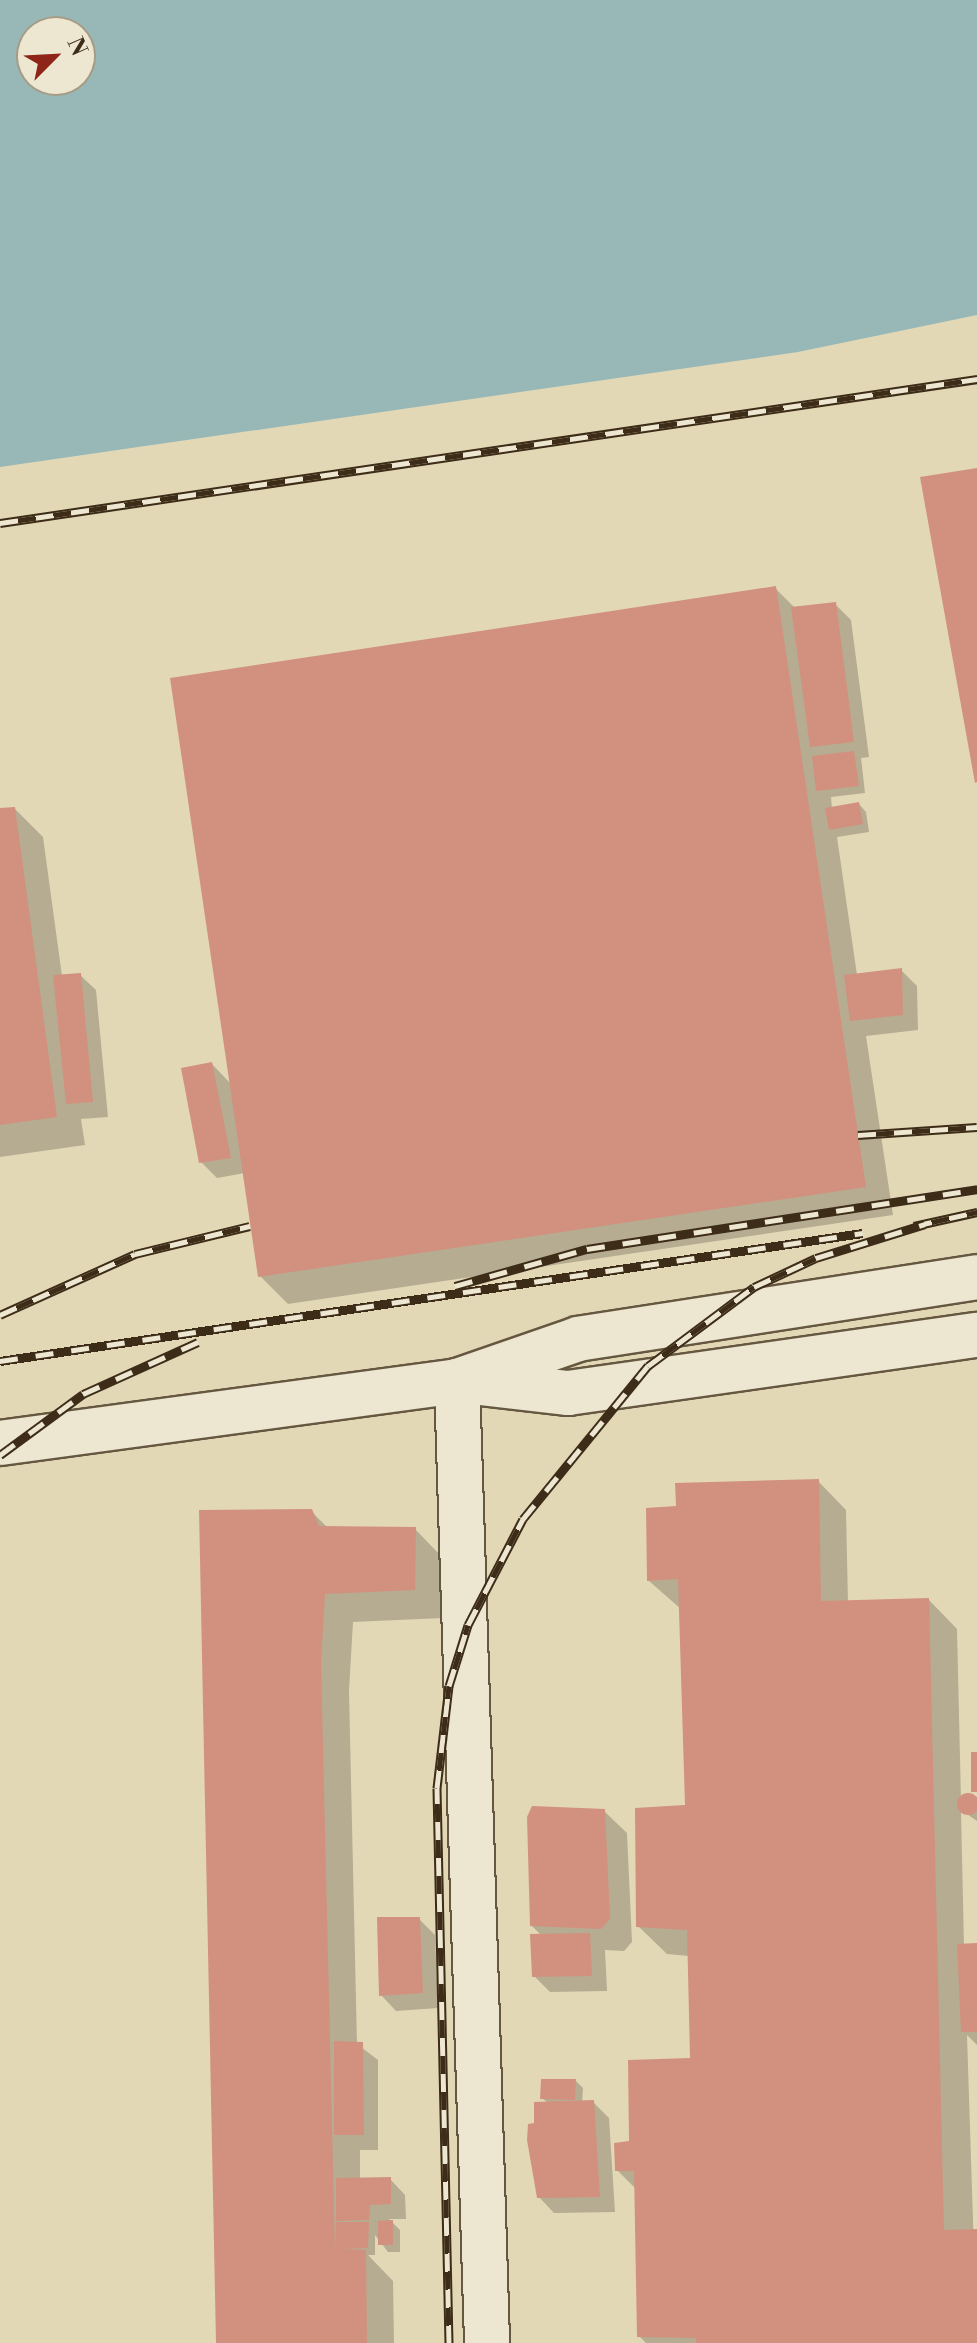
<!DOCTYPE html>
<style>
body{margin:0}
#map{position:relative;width:977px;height:2343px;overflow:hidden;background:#e3d8b6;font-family:"Libre Bodoni",serif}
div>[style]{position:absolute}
.water>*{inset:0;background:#98b8b7}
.shadow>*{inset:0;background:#0003}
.building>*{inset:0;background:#d2917f}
.round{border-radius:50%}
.roads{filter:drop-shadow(2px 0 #665740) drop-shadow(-2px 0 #665740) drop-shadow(0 2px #665740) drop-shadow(0 -2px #665740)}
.minor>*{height:44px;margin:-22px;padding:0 22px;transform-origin:22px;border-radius:22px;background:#ede6d0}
.rail>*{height:9px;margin-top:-4.5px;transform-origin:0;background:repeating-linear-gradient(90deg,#ede6d0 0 18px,#3c2c18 0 36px);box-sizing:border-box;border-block:2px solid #3c2c18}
span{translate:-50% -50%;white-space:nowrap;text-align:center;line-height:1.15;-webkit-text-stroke:6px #ede6d0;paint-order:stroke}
.north{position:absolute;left:16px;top:16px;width:80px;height:80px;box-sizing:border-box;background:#ede6d0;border:2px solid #a69c86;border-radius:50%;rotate:66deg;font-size:22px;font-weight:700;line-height:32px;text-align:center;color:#3c2c18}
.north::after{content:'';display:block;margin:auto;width:28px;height:36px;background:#8f2418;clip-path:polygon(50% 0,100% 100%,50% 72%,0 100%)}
</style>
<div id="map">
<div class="water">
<i style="clip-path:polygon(evenodd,0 0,977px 0,977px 315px,798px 352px,0 467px,0 0,32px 32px,80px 32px,80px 80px,32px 80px,32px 32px)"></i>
</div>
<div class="shadow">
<i style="clip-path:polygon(775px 588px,795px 608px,835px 604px,851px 620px,869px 757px,861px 758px,865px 793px,831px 797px,832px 809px,859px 804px,866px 812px,869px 832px,837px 837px,857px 975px,901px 970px,917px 986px,918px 1030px,866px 1036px,893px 1215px,288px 1304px,260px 1276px,245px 1173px,217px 1178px,201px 1162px,212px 1064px,231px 1084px)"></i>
<i style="clip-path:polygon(15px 809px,43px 837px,62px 976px,80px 975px,96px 990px,108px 1117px,81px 1119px,85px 1145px,0 1157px,0 811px)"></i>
<i style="clip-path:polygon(818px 1481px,846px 1510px,848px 1602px,929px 1600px,957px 1629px,961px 1800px,969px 1794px,977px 1797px,977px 1821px,961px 1810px,964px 1946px,977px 1945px,977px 2045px,967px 2035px,977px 2343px,646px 2343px,639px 2336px,636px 2189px,617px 2170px,692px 2060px,689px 1956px,667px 1954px,638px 1926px,687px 1807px,681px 1609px,649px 1581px,678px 1508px)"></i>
<i style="clip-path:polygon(311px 1511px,329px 1529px,415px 1529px,443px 1558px,443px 1618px,353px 1622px,349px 1691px,357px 2044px,378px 2060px,378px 2150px,360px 2150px,360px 2180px,390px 2179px,405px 2195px,406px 2219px,389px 2219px,400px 2230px,400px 2252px,388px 2252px,375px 2235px,375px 2255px,368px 2255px,393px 2281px,394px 2343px,218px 2343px)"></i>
<i style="clip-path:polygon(604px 1811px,627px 1833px,632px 1942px,624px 1951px,605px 1950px,607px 1991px,550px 1992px,534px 1976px,542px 1936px,532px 1926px)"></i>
<i style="clip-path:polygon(419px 1919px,435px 1935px,438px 2008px,396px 2011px,381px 1995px)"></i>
<i style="clip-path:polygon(576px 2081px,583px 2088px,582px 2102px,593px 2102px,609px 2118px,615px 2212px,554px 2213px,539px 2197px,536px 2125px,548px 2103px,542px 2098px)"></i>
</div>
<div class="building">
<i style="clip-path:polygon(977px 468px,977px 782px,975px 783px,920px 477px)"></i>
<i style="clip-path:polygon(776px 586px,866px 1187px,258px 1277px,170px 678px)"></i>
<i style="clip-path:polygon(836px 602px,854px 742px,810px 747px,791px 607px)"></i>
<i style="clip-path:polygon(854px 751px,859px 786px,816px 791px,812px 756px)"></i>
<i style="clip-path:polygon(859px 802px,863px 824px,829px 830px,825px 808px)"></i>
<i style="clip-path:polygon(15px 807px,57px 1117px,0 1125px,0 808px)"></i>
<i style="clip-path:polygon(902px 968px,903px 1015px,850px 1021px,844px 975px)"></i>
<i style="clip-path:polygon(81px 973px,93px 1102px,66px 1104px,53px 975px)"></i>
<i style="clip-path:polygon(212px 1062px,231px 1158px,199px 1163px,181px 1068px)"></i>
<i style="clip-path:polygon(819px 1479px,821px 1601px,929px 1598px,944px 2230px,977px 2229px,977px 2343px,696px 2343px,696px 2338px,637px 2337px,634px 2171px,615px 2171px,614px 2143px,629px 2141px,628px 2060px,690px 2058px,687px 1930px,636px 1927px,635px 1808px,685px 1805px,678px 1579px,647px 1581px,646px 1508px,676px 1506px,675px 1483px)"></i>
<i style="clip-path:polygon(312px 1509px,319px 1526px,416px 1527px,415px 1590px,325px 1594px,321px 1662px,335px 2250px,336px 2222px,369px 2222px,368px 2248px,343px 2249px,366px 2250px,367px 2343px,216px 2343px,199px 1510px)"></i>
<i style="clip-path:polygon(971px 1752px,977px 1752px,977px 1792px,971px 1792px)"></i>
<i class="round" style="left:957px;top:1793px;width:22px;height:22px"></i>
<i style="clip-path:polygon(532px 1806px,605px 1809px,610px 1919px,601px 1929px,530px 1926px,527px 1817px)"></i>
<i style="clip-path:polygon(377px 1917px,420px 1917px,423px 1993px,379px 1996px)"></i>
<i style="clip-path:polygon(590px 1933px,592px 1976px,532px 1977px,530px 1934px)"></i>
<i style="clip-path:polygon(977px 1943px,977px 2032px,961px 2032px,957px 1944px)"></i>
<i style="clip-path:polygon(334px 2041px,363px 2042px,364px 2135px,334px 2135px)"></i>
<i style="clip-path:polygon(541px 2079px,576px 2079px,575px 2100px,540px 2099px)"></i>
<i style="clip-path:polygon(594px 2100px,600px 2197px,537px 2198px,527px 2140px,528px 2124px,534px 2123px,534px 2102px)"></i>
<i style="clip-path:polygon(391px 2177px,391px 2204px,370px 2205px,369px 2220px,336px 2221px,336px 2178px)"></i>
<i style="clip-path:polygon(393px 2220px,393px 2245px,378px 2245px,378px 2221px)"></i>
</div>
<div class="roads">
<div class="minor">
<i style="left:457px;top:1381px;width:962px;rotate:88.21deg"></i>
<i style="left:471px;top:1382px;width:98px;rotate:6.5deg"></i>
<i style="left:568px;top:1393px;width:413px;rotate:-8.1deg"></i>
<i style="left:0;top:1443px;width:461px;rotate:-7.7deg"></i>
<i style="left:457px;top:1381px;width:128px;rotate:-19.1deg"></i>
<i style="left:578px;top:1339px;width:404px;rotate:-8.8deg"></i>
</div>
</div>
<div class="rail">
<i style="left:0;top:523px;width:988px;rotate:-8.38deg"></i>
<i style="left:858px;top:1135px;width:119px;rotate:-3.8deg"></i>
<i style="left:914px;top:1226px;width:65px;rotate:-12.5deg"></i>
<i style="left:455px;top:1286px;width:137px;rotate:-15.7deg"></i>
<i style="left:587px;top:1249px;width:395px;rotate:-8.7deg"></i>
<i style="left:0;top:1315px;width:148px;rotate:-24.3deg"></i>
<i style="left:135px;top:1254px;width:118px;rotate:-13.7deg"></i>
<i style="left:0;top:1361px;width:872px;rotate:-8.44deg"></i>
<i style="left:0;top:1455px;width:103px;rotate:-36.3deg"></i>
<i style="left:83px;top:1394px;width:126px;rotate:-24.3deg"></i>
<i style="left:449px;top:2343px;width:555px;rotate:-91.24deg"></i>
<i style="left:437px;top:1788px;width:103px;rotate:-83.3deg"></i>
<i style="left:449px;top:1686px;width:64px;rotate:-72.7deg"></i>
<i style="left:468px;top:1625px;width:119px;rotate:-62.6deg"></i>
<i style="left:523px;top:1519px;width:198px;rotate:-50.8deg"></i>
<i style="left:648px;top:1366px;width:132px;rotate:-36.7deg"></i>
<i style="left:754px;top:1287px;width:68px;rotate:-25.1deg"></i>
<i style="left:816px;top:1258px;width:114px;rotate:-17.3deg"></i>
</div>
<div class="north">N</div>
</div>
